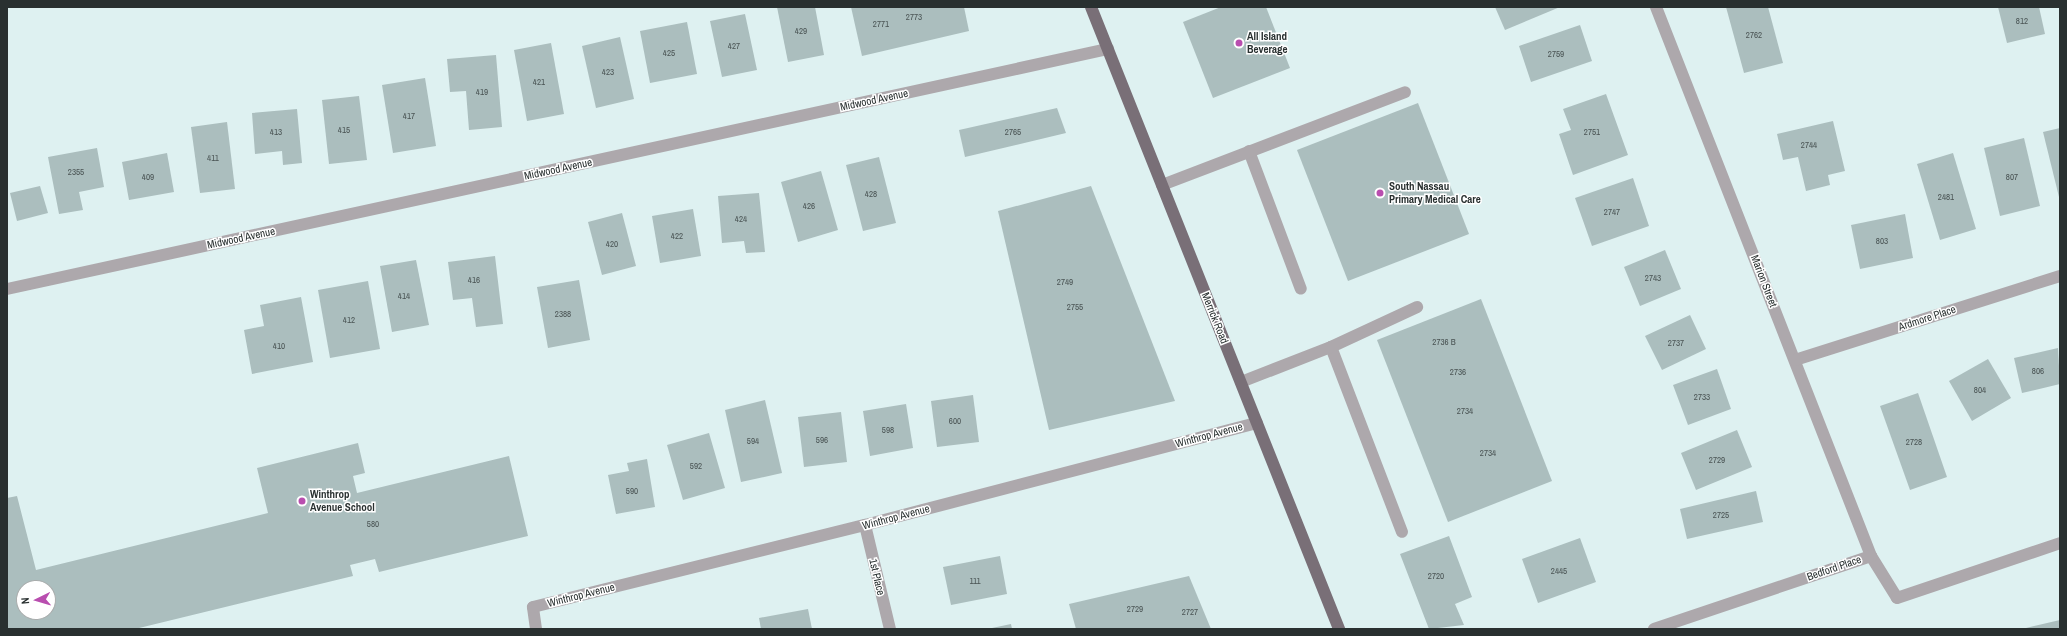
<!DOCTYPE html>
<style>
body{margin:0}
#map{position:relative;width:2067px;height:636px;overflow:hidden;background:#def1f1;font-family:"Archivo Narrow",sans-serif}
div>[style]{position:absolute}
.building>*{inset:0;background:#abbebe}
.lane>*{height:12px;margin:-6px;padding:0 6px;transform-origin:6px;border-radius:6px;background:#ada8ac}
.street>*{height:12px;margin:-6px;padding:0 6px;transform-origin:6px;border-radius:6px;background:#ada8ac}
.primary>*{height:12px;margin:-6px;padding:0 6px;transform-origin:6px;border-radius:6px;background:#796f77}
.dots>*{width:11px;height:11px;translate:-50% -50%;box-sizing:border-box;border:2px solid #fff;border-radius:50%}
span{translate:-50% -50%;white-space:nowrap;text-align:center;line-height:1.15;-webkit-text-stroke:3px #fff;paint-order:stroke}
.number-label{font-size:9px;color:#4a5454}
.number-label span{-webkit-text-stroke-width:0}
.poi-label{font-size:11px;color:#293030;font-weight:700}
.left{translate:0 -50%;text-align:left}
.street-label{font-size:11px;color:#293030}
.frame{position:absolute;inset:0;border:8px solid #293030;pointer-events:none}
.north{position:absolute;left:16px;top:580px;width:40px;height:40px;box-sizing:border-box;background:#fff;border:1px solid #a9acac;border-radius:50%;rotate:265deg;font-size:11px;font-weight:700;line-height:16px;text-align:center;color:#293030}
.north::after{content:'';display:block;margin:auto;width:14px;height:18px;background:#b94eaf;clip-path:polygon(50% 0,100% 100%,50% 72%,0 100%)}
</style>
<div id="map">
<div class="building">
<i style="clip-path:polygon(777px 7px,815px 7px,824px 55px,788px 62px)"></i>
<i style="clip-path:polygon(851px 7px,964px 7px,969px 31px,862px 56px)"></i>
<i style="clip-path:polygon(1221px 7px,1266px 7px,1290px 68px,1213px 98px,1183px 22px)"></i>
<i style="clip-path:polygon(1495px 7px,1560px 7px,1505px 30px)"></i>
<i style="clip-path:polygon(1726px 7px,1768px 7px,1783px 63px,1744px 73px)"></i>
<i style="clip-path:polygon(1998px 7px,2039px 7px,2045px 34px,2007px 43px)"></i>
<i style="clip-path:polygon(745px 14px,757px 70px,722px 77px,710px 21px)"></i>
<i style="clip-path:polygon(687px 22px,697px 74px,650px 83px,640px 31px)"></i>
<i style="clip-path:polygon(1580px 25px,1592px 61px,1531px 82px,1519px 46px)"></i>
<i style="clip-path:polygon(620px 37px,634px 99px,596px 108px,582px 46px)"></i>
<i style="clip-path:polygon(551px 43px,564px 114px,527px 121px,514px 50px)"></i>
<i style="clip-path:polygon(496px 55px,502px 127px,469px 130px,466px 91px,450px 92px,447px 59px)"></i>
<i style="clip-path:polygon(425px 78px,436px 146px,393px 153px,382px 85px)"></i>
<i style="clip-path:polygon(1606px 94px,1628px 155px,1573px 175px,1559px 134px,1571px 130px,1563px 109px)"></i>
<i style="clip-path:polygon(359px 96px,367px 160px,329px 164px,322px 100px)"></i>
<i style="clip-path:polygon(1418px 103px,1469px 234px,1348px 281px,1297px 150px)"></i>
<i style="clip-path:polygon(1057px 108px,1066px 133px,965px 157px,959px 130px)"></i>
<i style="clip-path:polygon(297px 109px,302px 163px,283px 165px,282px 151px,255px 154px,252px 113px)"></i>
<i style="clip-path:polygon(1833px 121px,1845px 171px,1828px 175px,1830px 185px,1806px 191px,1798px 157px,1783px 160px,1777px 134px)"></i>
<i style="clip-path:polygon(227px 122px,235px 189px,200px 193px,191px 127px)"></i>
<i style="clip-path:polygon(2060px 128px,2060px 197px,2059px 197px,2043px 132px)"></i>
<i style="clip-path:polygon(2024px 138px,2040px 206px,2000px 216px,1984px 148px)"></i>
<i style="clip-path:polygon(97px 148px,104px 187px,79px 192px,83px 210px,59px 214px,48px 157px)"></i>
<i style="clip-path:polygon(167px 153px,174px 192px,129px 200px,122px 162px)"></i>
<i style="clip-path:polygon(1953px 153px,1976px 229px,1940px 240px,1917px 164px)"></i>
<i style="clip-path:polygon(879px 157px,896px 223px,863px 231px,846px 165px)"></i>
<i style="clip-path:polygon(821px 171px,838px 230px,798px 242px,781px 182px)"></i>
<i style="clip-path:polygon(1633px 178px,1649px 226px,1592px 246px,1575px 198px)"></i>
<i style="clip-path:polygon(40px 186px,48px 213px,17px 221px,10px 193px)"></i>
<i style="clip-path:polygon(1091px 186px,1175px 401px,1049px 430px,998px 211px)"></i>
<i style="clip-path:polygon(759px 193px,765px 252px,746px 253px,744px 241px,722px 243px,718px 196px)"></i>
<i style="clip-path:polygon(693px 209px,701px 256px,660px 263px,652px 216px)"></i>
<i style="clip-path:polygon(622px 213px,636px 266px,602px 275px,588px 222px)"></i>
<i style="clip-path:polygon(1905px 214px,1913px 258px,1860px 269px,1851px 225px)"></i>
<i style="clip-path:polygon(1665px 250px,1681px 289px,1640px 306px,1624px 267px)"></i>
<i style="clip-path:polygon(495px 256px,503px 324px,476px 327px,472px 298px,453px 300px,448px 262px)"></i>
<i style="clip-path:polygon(416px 260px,429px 325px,392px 332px,380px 266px)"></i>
<i style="clip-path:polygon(579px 280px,590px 340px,548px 348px,537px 287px)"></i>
<i style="clip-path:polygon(368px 281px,380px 349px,330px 358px,318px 290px)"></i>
<i style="clip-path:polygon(301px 297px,313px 362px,252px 374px,244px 330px,264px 326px,260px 305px)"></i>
<i style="clip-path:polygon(1481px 299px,1552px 481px,1448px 522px,1377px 340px)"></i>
<i style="clip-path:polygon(1690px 315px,1706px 349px,1662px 370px,1645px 336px)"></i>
<i style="clip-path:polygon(2058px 348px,2060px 384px,2022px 393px,2014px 358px)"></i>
<i style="clip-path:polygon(1988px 359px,2011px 398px,1972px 421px,1949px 381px)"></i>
<i style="clip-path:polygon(1717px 369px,1731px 409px,1688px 425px,1673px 385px)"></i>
<i style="clip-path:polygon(1918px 393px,1947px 477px,1910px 490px,1880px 406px)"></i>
<i style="clip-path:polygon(973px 395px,979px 442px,937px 447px,931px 401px)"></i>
<i style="clip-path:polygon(765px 400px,782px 473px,741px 482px,725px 410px)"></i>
<i style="clip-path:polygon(906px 404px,913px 448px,870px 456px,863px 411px)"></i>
<i style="clip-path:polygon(841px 412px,847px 462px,804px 467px,798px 417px)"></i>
<i style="clip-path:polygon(1737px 430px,1752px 467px,1696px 490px,1681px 453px)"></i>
<i style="clip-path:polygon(709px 433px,725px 488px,683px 500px,667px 445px)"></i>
<i style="clip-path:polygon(evenodd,358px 443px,365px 473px,353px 476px,357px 493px,509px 456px,528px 536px,379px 572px,375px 559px,350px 565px,353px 576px,135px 629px,7px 629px,7px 498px,17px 496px,36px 570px,268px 513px,257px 468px,358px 443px,24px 588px,48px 588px,48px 612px,24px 612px,24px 588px)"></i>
<i style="clip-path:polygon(647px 459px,655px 507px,616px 514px,608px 475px,629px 471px,627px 463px)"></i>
<i style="clip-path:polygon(1756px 491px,1763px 522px,1687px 539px,1680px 509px)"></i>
<i style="clip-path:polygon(1449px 536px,1472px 597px,1455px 604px,1464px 625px,1429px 629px,1400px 554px)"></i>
<i style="clip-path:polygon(1580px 538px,1596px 582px,1538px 603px,1522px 559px)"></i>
<i style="clip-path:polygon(1000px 556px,1007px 594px,951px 605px,943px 567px)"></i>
<i style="clip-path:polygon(1189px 576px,1211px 629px,1076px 629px,1069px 604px)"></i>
<i style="clip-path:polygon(808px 609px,812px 629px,761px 629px,759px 618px)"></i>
<i style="clip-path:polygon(2060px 620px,2060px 629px,2026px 629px,2026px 628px)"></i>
<i style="clip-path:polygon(1011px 624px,1012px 629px,992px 629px,992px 628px)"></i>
</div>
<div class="lane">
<i style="left:1249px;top:151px;width:147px;rotate:69.4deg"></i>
<i style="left:1162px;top:185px;width:260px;rotate:-20.9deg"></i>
<i style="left:1331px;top:347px;width:198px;rotate:69deg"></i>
<i style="left:1241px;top:382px;width:97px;rotate:-21.3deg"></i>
<i style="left:1331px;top:347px;width:95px;rotate:-24.9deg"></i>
</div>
<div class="street">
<i style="left:1656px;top:7px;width:590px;rotate:68.61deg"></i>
<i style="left:1871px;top:556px;width:49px;rotate:58.2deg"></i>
<i style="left:1897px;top:598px;width:172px;rotate:-18.6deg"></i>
<i style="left:7px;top:289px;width:1127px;rotate:-12.3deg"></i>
<i style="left:1795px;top:360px;width:278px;rotate:-17.6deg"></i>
<i style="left:865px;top:525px;width:107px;rotate:76.5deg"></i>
<i style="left:536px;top:629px;width:22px;rotate:-98deg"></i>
<i style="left:533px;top:607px;width:342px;rotate:-13.9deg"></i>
<i style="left:865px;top:525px;width:405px;rotate:-14.6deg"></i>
<i style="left:1654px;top:629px;width:229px;rotate:-18.6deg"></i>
</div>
<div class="primary">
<i style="left:1091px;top:7px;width:670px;rotate:68.26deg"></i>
</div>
<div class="dots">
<i style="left:1239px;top:43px;background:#b94eaf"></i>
<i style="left:1380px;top:193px;background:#b94eaf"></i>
<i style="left:302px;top:501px;background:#b94eaf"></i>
</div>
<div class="number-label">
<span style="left:914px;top:17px">2773</span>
<span style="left:2022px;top:21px">812</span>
<span style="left:881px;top:24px">2771</span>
<span style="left:801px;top:31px">429</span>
<span style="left:1754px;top:35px">2762</span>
<span style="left:734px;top:46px">427</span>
<span style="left:669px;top:53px">425</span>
<span style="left:1556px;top:54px">2759</span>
<span style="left:608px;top:72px">423</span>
<span style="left:539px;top:82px">421</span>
<span style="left:482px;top:92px">419</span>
<span style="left:409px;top:116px">417</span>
<span style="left:344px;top:130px">415</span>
<span style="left:276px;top:132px">413</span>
<span style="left:1013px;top:132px">2765</span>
<span style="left:1592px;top:132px">2751</span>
<span style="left:1809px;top:145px">2744</span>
<span style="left:213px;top:158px">411</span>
<span style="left:76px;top:172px">2355</span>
<span style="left:148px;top:177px">409</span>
<span style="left:2012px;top:177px">807</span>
<span style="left:871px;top:194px">428</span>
<span style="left:1946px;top:197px">2481</span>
<span style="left:809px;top:206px">426</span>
<span style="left:1612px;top:212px">2747</span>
<span style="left:741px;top:219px">424</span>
<span style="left:677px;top:236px">422</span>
<span style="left:1882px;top:241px">803</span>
<span style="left:612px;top:244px">420</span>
<span style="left:1653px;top:278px">2743</span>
<span style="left:474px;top:280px">416</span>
<span style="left:1065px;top:282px">2749</span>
<span style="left:404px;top:296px">414</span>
<span style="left:1075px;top:307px">2755</span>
<span style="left:563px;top:314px">2388</span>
<span style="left:349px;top:320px">412</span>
<span style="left:1444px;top:342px">2736 B</span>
<span style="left:1676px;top:343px">2737</span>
<span style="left:279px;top:346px">410</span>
<span style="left:2038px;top:371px">806</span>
<span style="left:1458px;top:372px">2736</span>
<span style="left:1980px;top:390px">804</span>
<span style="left:1702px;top:397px">2733</span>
<span style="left:1465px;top:411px">2734</span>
<span style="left:955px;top:421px">600</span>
<span style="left:888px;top:430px">598</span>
<span style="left:822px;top:440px">596</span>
<span style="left:753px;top:441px">594</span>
<span style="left:1914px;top:442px">2728</span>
<span style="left:1488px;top:453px">2734</span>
<span style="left:1717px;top:460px">2729</span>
<span style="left:696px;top:466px">592</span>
<span style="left:632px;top:491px">590</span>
<span style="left:1721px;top:515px">2725</span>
<span style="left:373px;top:524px">580</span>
<span style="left:1559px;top:571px">2445</span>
<span style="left:1436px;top:576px">2720</span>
<span style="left:975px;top:581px">111</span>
<span style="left:1135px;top:609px">2729</span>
<span style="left:1190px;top:612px">2727</span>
</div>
<div class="poi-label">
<span class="left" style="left:1247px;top:43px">All Island<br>Beverage</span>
<span class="left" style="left:1389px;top:193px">South Nassau<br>Primary Medical Care</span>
<span class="left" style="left:310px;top:501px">Winthrop<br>Avenue School</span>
</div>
<div class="street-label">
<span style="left:874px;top:100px;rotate:-12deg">Midwood Avenue</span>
<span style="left:558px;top:169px;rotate:-12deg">Midwood Avenue</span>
<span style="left:241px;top:238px;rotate:-12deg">Midwood Avenue</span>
<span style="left:1764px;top:281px;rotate:69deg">Marion Street</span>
<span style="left:1215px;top:318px;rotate:68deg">Merrick Road</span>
<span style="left:1927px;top:318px;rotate:-18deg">Ardmore Place</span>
<span style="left:1209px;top:435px;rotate:-15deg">Winthrop Avenue</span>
<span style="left:896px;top:517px;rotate:-15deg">Winthrop Avenue</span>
<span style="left:1834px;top:568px;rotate:-19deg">Bedford Place</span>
<span style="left:877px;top:577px;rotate:77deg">1st Place</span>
<span style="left:581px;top:595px;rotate:-14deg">Winthrop Avenue</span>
</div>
<div class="frame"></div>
<div class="north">N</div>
</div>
